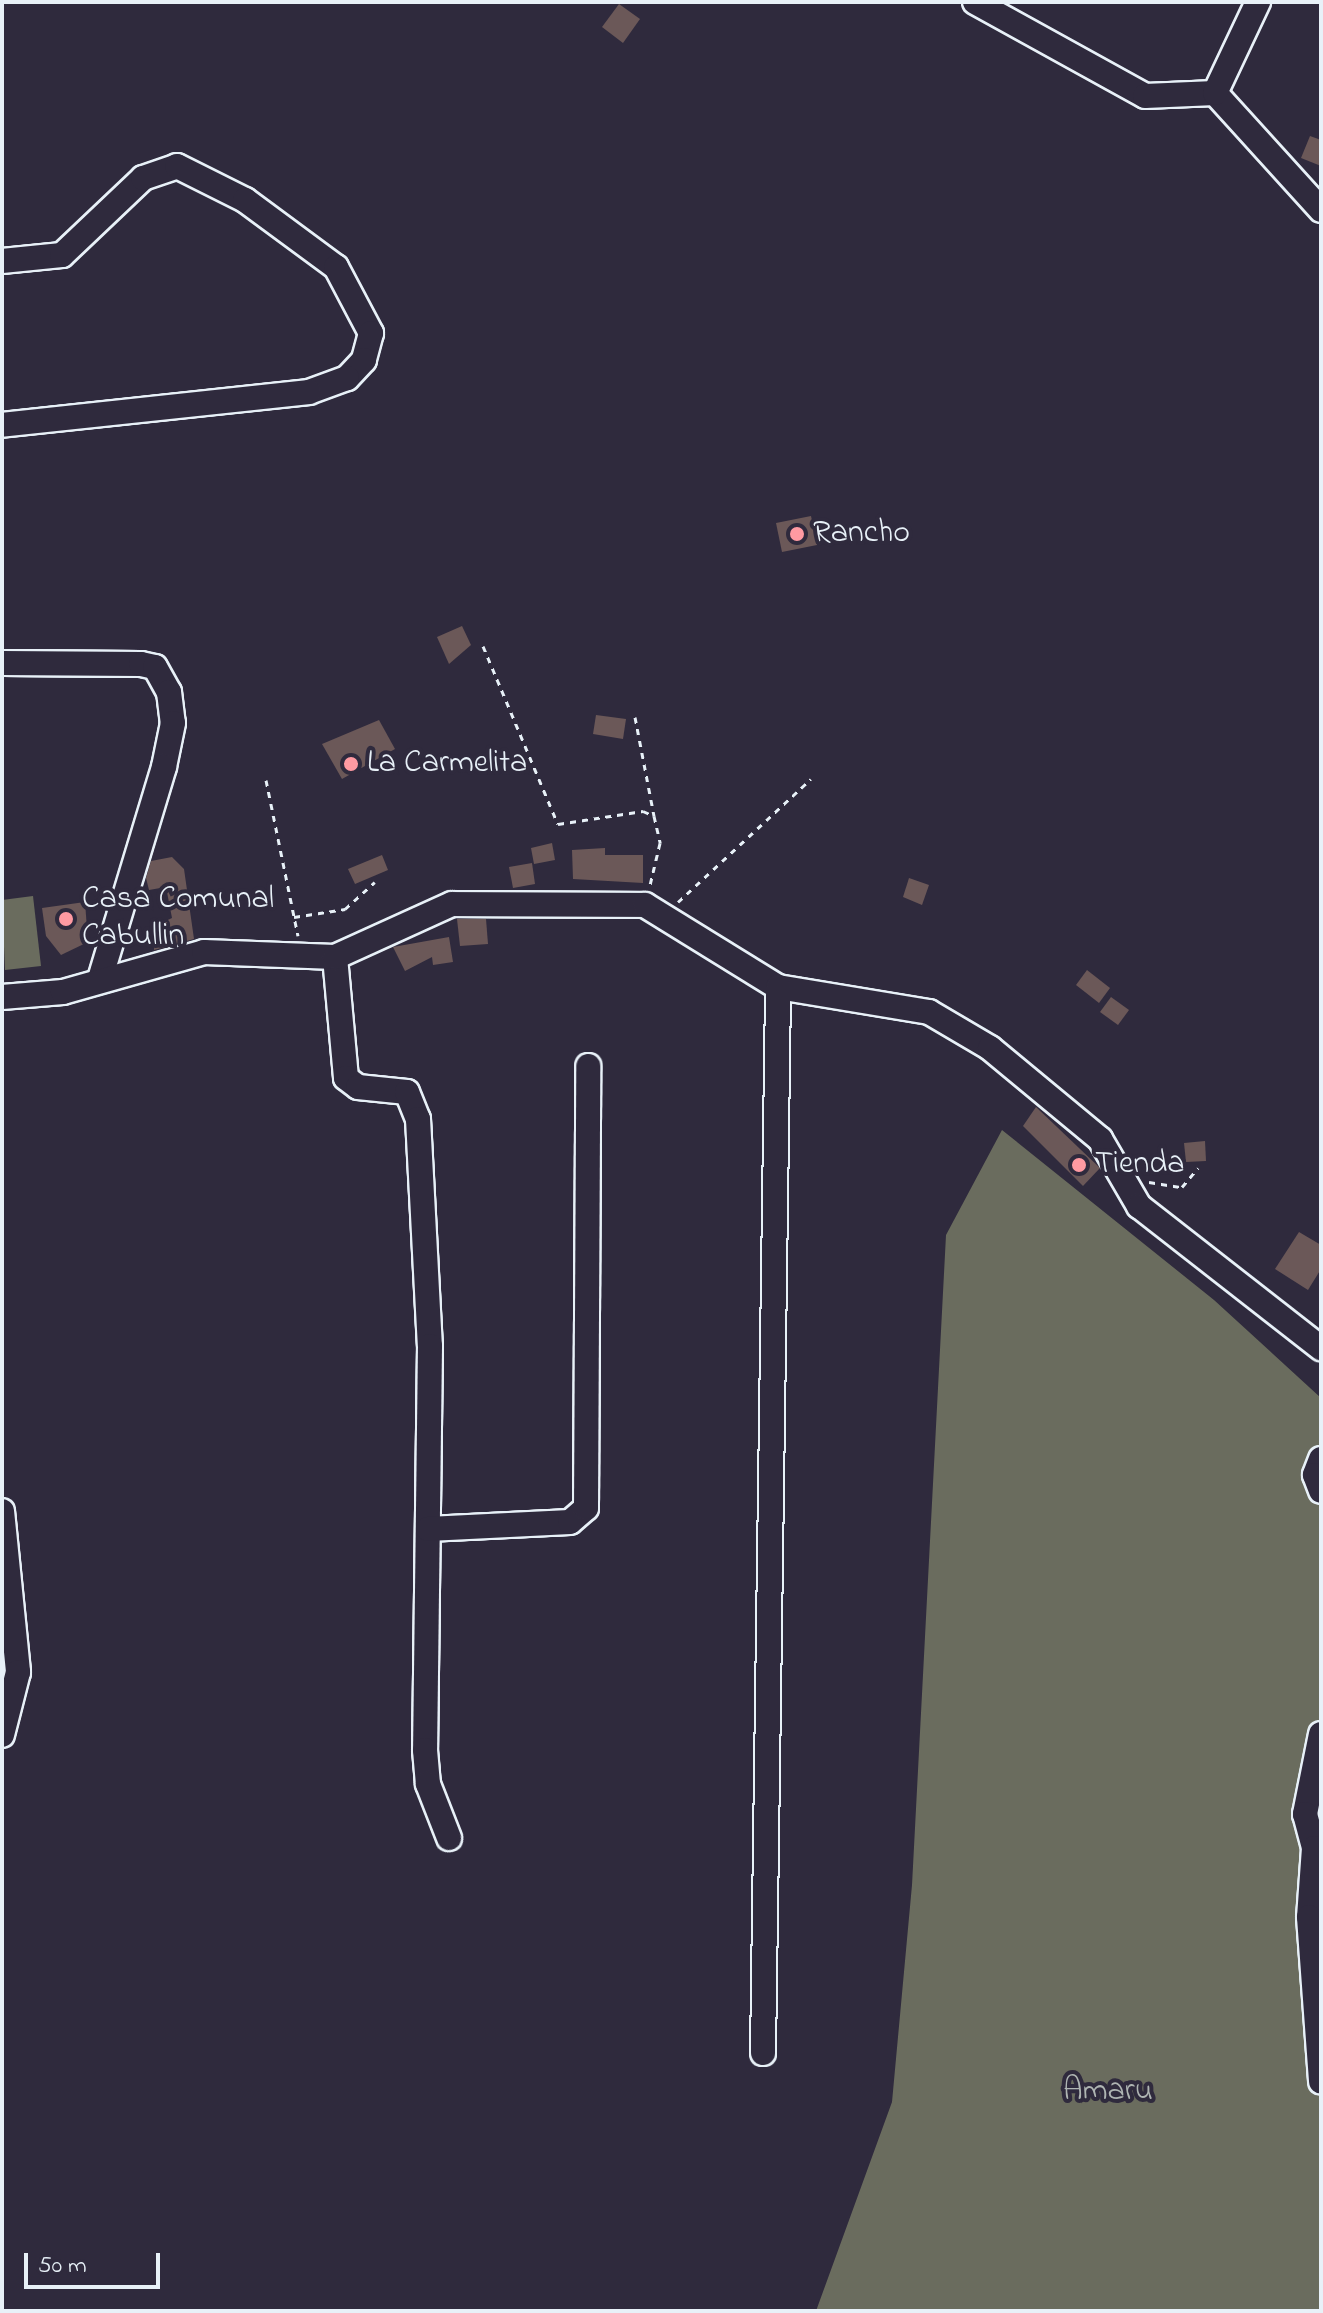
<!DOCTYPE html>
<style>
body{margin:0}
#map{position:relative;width:1323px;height:2313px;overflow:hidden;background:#2f2a3d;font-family:"Indie Flower",sans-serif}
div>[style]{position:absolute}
.green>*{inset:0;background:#6a6c5e}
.building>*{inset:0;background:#6b5858}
.path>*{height:3px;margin-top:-1.5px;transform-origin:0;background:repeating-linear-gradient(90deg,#e8f1f8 0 6px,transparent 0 12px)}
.roads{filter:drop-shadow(2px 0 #e8f1f8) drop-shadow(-2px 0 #e8f1f8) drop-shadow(0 2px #e8f1f8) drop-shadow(0 -2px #e8f1f8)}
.minor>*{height:24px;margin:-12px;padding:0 12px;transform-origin:12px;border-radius:12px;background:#2f2a3d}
.dots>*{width:22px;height:22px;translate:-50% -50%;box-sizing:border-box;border:4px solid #2f2a3d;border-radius:50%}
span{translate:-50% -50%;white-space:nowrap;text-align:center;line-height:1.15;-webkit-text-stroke:8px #2f2a3d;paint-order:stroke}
.poi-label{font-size:32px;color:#e8f1f8}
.left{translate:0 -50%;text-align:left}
.park-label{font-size:32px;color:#afb5b3}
.frame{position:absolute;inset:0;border:4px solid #e8f1f8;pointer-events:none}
.scale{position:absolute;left:24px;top:2253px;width:136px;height:36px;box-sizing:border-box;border:4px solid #e8f1f8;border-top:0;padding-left:10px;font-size:24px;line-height:28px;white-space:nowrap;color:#e8f1f8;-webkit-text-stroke:6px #2f2a3d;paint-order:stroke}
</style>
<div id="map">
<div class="green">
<i style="clip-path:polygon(33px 896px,41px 966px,5px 970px,2px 900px)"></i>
<i style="clip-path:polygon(1002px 1130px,1214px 1300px,1321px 1398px,1321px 2311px,816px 2311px,892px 2102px,912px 1885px,946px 1235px)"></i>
</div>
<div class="building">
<i style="clip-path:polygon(619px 4px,640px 19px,623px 43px,602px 27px)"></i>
<i style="clip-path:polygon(1310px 136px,1321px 140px,1321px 166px,1301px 158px)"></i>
<i style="clip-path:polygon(811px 516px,817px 545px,782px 552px,776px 523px)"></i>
<i style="clip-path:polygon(462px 626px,471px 645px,449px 664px,437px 637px)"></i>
<i style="clip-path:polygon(596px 715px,626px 719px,623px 739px,593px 734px)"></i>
<i style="clip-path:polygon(379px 720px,395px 749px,342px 779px,322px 744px)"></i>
<i style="clip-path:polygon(552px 843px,555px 860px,534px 864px,531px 848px)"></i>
<i style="clip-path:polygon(605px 848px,605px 855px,643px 855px,643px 883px,573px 879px,572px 850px)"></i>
<i style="clip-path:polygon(382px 855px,388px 870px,355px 884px,348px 869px)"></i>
<i style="clip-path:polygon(172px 857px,184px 869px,194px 939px,154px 950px,155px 926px,172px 918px,166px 887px,149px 890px,146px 878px,151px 861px)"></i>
<i style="clip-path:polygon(532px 863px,535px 884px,513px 888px,509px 867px)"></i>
<i style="clip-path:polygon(909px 878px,929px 885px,922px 905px,903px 897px)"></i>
<i style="clip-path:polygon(85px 902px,88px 942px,61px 955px,46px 936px,42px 908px)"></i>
<i style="clip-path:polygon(457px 919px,486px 919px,488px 944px,460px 946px)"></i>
<i style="clip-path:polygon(449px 937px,453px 962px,433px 965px,432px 957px,405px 971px,393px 947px)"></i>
<i style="clip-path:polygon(1087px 970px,1110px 988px,1099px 1003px,1076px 985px)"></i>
<i style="clip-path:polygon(1111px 997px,1129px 1010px,1118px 1025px,1100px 1012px)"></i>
<i style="clip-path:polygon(1036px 1107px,1100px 1168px,1083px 1186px,1023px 1126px)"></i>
<i style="clip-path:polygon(1205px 1141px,1206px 1161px,1186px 1162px,1184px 1143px)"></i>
<i style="clip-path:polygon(1299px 1232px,1321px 1245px,1321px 1269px,1308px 1290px,1275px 1269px)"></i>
</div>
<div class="path">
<i style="left:483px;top:646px;width:193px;rotate:67.2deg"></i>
<i style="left:558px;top:824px;width:86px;rotate:-8.7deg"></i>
<i style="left:643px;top:811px;width:12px;rotate:24deg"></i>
<i style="left:654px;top:816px;width:28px;rotate:77deg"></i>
<i style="left:660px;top:843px;width:43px;rotate:103.4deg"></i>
<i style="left:635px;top:717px;width:101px;rotate:79.1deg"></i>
<i style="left:266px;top:780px;width:159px;rotate:78.4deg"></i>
<i style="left:678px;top:902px;width:181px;rotate:-42.8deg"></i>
<i style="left:294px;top:917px;width:52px;rotate:-8.9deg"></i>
<i style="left:345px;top:909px;width:40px;rotate:-42deg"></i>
<i style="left:1149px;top:1182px;width:33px;rotate:9deg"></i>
<i style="left:1182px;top:1187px;width:25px;rotate:-50deg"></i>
</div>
<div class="roads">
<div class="minor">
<i style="left:975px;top:2px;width:194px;rotate:28.9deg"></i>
<i style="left:1145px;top:96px;width:70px;rotate:-2.5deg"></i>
<i style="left:1215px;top:93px;width:158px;rotate:47.8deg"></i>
<i style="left:1215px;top:93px;width:101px;rotate:-64.7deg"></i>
<i style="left:2px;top:261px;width:60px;rotate:-5.7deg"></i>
<i style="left:62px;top:255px;width:112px;rotate:-43.5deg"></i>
<i style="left:143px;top:178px;width:36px;rotate:-19deg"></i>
<i style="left:177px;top:166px;width:76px;rotate:26.6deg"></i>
<i style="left:245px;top:200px;width:113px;rotate:36.4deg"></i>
<i style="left:336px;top:267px;width:75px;rotate:62.1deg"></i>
<i style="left:371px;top:333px;width:28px;rotate:105deg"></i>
<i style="left:364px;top:360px;width:25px;rotate:133deg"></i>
<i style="left:347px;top:378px;width:40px;rotate:159.8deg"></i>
<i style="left:309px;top:392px;width:309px;rotate:173.9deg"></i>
<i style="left:2px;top:663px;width:139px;rotate:0.4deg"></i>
<i style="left:141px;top:664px;width:14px;rotate:12deg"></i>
<i style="left:155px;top:667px;width:29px;rotate:61deg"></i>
<i style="left:169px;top:692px;width:31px;rotate:83deg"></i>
<i style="left:173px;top:723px;width:45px;rotate:101.6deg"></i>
<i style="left:164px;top:767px;width:218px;rotate:106.8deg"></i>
<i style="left:335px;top:957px;width:121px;rotate:84.8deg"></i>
<i style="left:346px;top:1078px;width:15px;rotate:37deg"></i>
<i style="left:358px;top:1087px;width:49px;rotate:5.8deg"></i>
<i style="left:407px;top:1092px;width:29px;rotate:68deg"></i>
<i style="left:418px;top:1119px;width:227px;rotate:87deg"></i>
<i style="left:430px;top:1346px;width:404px;rotate:90.7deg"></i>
<i style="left:425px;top:1750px;width:34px;rotate:85deg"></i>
<i style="left:428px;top:1784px;width:58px;rotate:68.7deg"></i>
<i style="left:2px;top:997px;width:61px;rotate:-4.7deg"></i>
<i style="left:63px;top:992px;width:147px;rotate:-15.8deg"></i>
<i style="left:204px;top:952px;width:131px;rotate:2.2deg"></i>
<i style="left:335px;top:957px;width:128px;rotate:-24.4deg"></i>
<i style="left:452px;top:904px;width:193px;rotate:0.3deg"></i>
<i style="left:645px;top:905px;width:156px;rotate:31.7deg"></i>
<i style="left:778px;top:987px;width:153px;rotate:9.4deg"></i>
<i style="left:929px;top:1012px;width:71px;rotate:30.5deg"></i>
<i style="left:990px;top:1048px;width:143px;rotate:39.6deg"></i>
<i style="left:1100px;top:1139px;width:78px;rotate:59.8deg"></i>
<i style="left:1139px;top:1206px;width:231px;rotate:38deg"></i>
<i style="left:1321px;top:1459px;width:17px;rotate:111deg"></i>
<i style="left:1315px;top:1475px;width:17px;rotate:69deg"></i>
<i style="left:2px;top:1511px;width:162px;rotate:84.3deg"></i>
<i style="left:18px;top:1672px;width:65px;rotate:104.3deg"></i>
<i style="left:428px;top:1529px;width:142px;rotate:-2.8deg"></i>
<i style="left:570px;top:1522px;width:21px;rotate:-41deg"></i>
<i style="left:586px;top:1508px;width:442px;rotate:-89.7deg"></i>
<i style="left:1321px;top:1734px;width:82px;rotate:101.3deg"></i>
<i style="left:1305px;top:1814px;width:35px;rotate:75deg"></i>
<i style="left:1314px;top:1848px;width:69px;rotate:94.1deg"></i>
<i style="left:1309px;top:1917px;width:165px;rotate:85.8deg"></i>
<i style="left:763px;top:2053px;width:1066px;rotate:-89.19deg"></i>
</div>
</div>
<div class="dots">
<i style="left:797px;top:534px;background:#ff9aa2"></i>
<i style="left:351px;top:764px;background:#ff9aa2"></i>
<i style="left:66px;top:919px;background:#ff9aa2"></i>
<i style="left:1079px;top:1165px;background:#ff9aa2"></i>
</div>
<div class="poi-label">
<span class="left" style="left:813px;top:534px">Rancho</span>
<span class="left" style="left:367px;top:764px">La Carmelita</span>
<span class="left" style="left:82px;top:919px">Casa Comunal<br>Cabullin</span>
<span class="left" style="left:1095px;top:1165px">Tienda</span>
</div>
<div class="park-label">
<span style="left:1108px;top:2092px">Amaru</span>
</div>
<div class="frame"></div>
<div class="scale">50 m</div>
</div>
